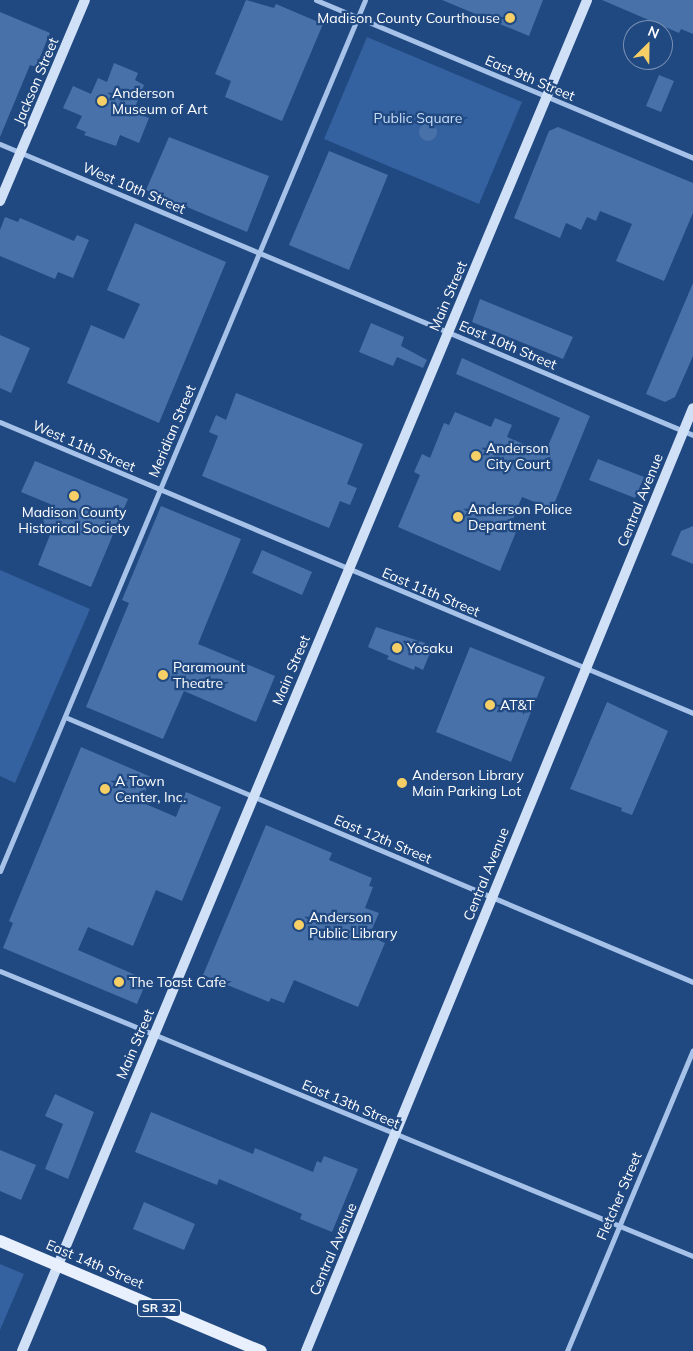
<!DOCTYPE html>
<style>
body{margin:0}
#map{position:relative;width:693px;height:1351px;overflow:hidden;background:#204881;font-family:Mulish,sans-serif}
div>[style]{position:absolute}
.green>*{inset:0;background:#34619f}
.building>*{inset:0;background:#4871aa}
.round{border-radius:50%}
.street>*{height:5px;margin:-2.5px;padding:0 2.5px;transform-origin:2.5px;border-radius:2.5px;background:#a6c2e8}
.secondary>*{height:10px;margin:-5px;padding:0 5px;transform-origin:5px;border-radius:5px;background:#d0e0f6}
.primary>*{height:12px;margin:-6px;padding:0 6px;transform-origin:6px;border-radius:6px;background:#e8f0fe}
.dots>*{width:14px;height:14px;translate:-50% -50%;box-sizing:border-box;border:2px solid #204881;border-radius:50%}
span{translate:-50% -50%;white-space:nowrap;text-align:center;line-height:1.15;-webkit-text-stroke:4.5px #204881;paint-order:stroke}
.shield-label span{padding:1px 4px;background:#204881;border:1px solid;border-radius:4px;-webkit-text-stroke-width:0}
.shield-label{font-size:12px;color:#fff;font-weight:700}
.poi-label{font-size:14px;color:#fff}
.right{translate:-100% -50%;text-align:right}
.left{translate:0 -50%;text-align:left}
.street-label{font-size:14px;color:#fff}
.park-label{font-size:14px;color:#c9ddf6}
.north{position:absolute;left:623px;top:20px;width:50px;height:50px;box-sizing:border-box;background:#204881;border:1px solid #7991b3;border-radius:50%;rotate:23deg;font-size:14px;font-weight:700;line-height:20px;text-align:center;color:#fff}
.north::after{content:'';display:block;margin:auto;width:18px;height:22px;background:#f6d066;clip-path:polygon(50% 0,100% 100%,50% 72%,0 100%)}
</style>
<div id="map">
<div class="green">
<i style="clip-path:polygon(367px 37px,522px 102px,479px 204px,324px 139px)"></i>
<i style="clip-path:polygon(0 570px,90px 609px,15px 783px,0 776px)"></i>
<i style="clip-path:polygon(0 1264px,24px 1274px,0 1330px)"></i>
</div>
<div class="building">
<i style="clip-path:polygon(246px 0,274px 8px,276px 4px,323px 24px,282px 121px,225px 97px,231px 81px,215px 74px)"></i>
<i style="clip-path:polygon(442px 0,543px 0,529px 36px)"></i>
<i style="clip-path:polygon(602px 0,693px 0,693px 34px,681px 29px,679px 33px)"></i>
<i style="clip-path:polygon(0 12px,50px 33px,36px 67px,30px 65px,0 137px)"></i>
<i style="clip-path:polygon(114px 63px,138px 73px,135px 80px,144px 85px,133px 112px,149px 118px,139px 143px,120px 135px,116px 146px,84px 135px,86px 132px,76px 128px,82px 116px,63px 108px,73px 86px,91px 94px,98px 78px,107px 82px)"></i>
<i style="clip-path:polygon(659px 75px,674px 81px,661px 112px,646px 106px)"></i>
<i class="round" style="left:419px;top:123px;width:18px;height:18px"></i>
<i style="clip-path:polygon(558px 127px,693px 183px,693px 213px,664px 281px,616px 261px,632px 224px,600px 211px,596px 221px,587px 217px,581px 230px,566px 223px,560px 238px,514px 218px,549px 131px)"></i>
<i style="clip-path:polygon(169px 137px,269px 176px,247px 232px,146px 190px)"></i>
<i style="clip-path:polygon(329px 151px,388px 175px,349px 270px,289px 245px)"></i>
<i style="clip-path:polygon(5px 217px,18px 222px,20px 218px,74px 241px,77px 235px,89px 240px,73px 278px,58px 272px,55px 279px,0 256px,0 230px)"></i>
<i style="clip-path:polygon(135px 223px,226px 262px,159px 423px,67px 383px,91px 325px,124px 339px,140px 304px,107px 290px)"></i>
<i style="clip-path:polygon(693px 283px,693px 356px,675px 397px,665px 402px,646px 394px)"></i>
<i style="clip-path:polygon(480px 299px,573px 337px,563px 359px,472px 322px)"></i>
<i style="clip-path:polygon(371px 323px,404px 337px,401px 346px,427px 360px,423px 368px,397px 357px,393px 366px,359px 352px)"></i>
<i style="clip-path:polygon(0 335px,30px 348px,11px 393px,0 388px)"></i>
<i style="clip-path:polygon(462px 358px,590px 416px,552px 509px,522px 497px,509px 529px,516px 532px,500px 571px,398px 527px,420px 475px,414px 472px,422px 454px,430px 458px,444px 423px,449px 425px,455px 412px,491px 427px,495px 418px,512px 425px,507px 437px,545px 453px,560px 418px,456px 374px)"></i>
<i style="clip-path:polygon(236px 393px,363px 444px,347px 484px,357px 488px,350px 505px,340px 501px,329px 528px,202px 476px,218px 436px,209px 432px,216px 415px,226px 420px)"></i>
<i style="clip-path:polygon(598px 459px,644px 477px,635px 498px,589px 480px)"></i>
<i style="clip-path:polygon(35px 461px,128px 499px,91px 587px,38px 565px,50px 535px,39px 531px,50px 504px,21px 492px)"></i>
<i style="clip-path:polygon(161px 506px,241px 539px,198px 644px,275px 676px,256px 722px,184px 691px,163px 739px,86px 707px,129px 603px,122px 600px)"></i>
<i style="clip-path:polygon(693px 526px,693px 564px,671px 555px,681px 531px)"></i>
<i style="clip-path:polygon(262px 550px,312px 572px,302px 595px,252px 573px)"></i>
<i style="clip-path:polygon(376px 627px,425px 643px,422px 650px,430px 653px,423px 670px,415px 666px,414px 670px,387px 659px,389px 656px,368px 647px)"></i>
<i style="clip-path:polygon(470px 647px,545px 677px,511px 762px,436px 732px)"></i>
<i style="clip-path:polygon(607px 702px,668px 731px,632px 815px,621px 811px,622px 808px,570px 789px)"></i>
<i style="clip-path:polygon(81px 747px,151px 777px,141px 802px,176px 817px,186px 792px,221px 807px,182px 901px,156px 890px,133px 946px,88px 927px,78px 950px,147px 980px,137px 1004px,3px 948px,13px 923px,9px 921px)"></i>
<i style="clip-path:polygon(266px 825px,332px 853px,329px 860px,372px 878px,369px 886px,373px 887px,365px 908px,379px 913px,369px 936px,385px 943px,358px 1007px,294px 980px,284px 1003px,271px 998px,269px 1002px,203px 975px)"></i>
<i style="clip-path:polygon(55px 1094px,94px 1112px,68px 1179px,45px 1169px,63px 1124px,45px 1116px)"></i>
<i style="clip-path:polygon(151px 1112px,253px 1154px,255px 1148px,313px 1172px,317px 1161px,321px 1163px,324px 1156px,358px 1169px,332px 1232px,300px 1219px,302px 1214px,219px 1179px,217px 1185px,135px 1152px)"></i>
<i style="clip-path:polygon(0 1150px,36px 1165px,21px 1200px,0 1191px)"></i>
<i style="clip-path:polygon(144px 1202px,195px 1224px,184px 1250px,133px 1229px)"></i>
</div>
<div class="street">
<i style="left:316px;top:0;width:409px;rotate:22.7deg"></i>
<i style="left:0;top:144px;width:752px;rotate:22.78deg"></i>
<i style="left:0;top:422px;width:752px;rotate:22.78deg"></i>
<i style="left:65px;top:717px;width:682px;rotate:22.88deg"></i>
<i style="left:0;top:871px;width:944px;rotate:-67.26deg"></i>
<i style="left:0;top:971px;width:749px;rotate:22.36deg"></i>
<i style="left:567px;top:1351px;width:326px;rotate:-67.3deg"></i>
</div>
<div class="secondary">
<i style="left:0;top:201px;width:218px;rotate:-67.1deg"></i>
<i style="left:22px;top:1351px;width:1464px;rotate:-67.3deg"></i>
<i style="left:306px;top:1351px;width:1019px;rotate:-67.69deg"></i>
</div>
<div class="primary">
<i style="left:0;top:1241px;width:283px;rotate:22.9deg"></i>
</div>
<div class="dots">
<i style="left:510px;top:18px;background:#f6d066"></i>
<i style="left:102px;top:101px;background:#f6d066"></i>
<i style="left:476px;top:456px;background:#f6d066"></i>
<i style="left:74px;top:496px;background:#f6d066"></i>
<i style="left:458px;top:517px;background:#f6d066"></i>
<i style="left:397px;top:648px;background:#f6d066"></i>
<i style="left:163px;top:675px;background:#f6d066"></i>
<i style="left:490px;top:705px;background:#f6d066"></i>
<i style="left:402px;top:783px;background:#f6d066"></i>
<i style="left:105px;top:789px;background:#f6d066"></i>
<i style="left:299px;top:925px;background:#f6d066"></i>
<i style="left:119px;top:982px;background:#f6d066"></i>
</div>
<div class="shield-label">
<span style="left:159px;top:1308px">SR 32</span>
</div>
<div class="poi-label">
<span class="right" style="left:500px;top:18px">Madison County Courthouse</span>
<span class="left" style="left:112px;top:101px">Anderson<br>Museum of Art</span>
<span class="left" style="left:486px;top:456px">Anderson<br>City Court</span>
<span class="left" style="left:468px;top:517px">Anderson Police<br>Department</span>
<span style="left:74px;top:520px">Madison County<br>Historical Society</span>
<span class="left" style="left:407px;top:648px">Yosaku</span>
<span class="left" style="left:173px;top:675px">Paramount<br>Theatre</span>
<span class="left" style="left:500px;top:705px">AT&amp;T</span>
<span class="left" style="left:412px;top:783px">Anderson Library<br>Main Parking Lot</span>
<span class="left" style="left:115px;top:789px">A Town<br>Center, Inc.</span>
<span class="left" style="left:309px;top:925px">Anderson<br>Public Library</span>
<span class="left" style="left:129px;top:982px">The Toast Cafe</span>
</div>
<div class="street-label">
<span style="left:530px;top:78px;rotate:23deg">East 9th Street</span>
<span style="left:36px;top:81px;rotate:-67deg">Jackson Street</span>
<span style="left:134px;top:188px;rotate:23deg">West 10th Street</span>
<span style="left:448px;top:296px;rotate:-67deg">Main Street</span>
<span style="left:508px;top:345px;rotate:23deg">East 10th Street</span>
<span style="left:172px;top:431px;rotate:-67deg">Meridian Street</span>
<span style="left:84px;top:446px;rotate:23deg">West 11th Street</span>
<span style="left:640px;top:500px;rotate:-68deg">Central Avenue</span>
<span style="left:431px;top:592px;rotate:23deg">East 11th Street</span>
<span style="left:291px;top:670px;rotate:-67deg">Main Street</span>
<span style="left:383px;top:839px;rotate:23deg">East 12th Street</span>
<span style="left:486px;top:874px;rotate:-68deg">Central Avenue</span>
<span style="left:135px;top:1044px;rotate:-67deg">Main Street</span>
<span style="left:351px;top:1104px;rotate:23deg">East 13th Street</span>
<span style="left:619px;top:1196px;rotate:-67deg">Fletcher Street</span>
<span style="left:333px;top:1249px;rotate:-67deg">Central Avenue</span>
<span style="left:95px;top:1264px;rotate:23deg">East 14th Street</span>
</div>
<div class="park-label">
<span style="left:418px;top:118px">Public Square</span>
</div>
<div class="north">N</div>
</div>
